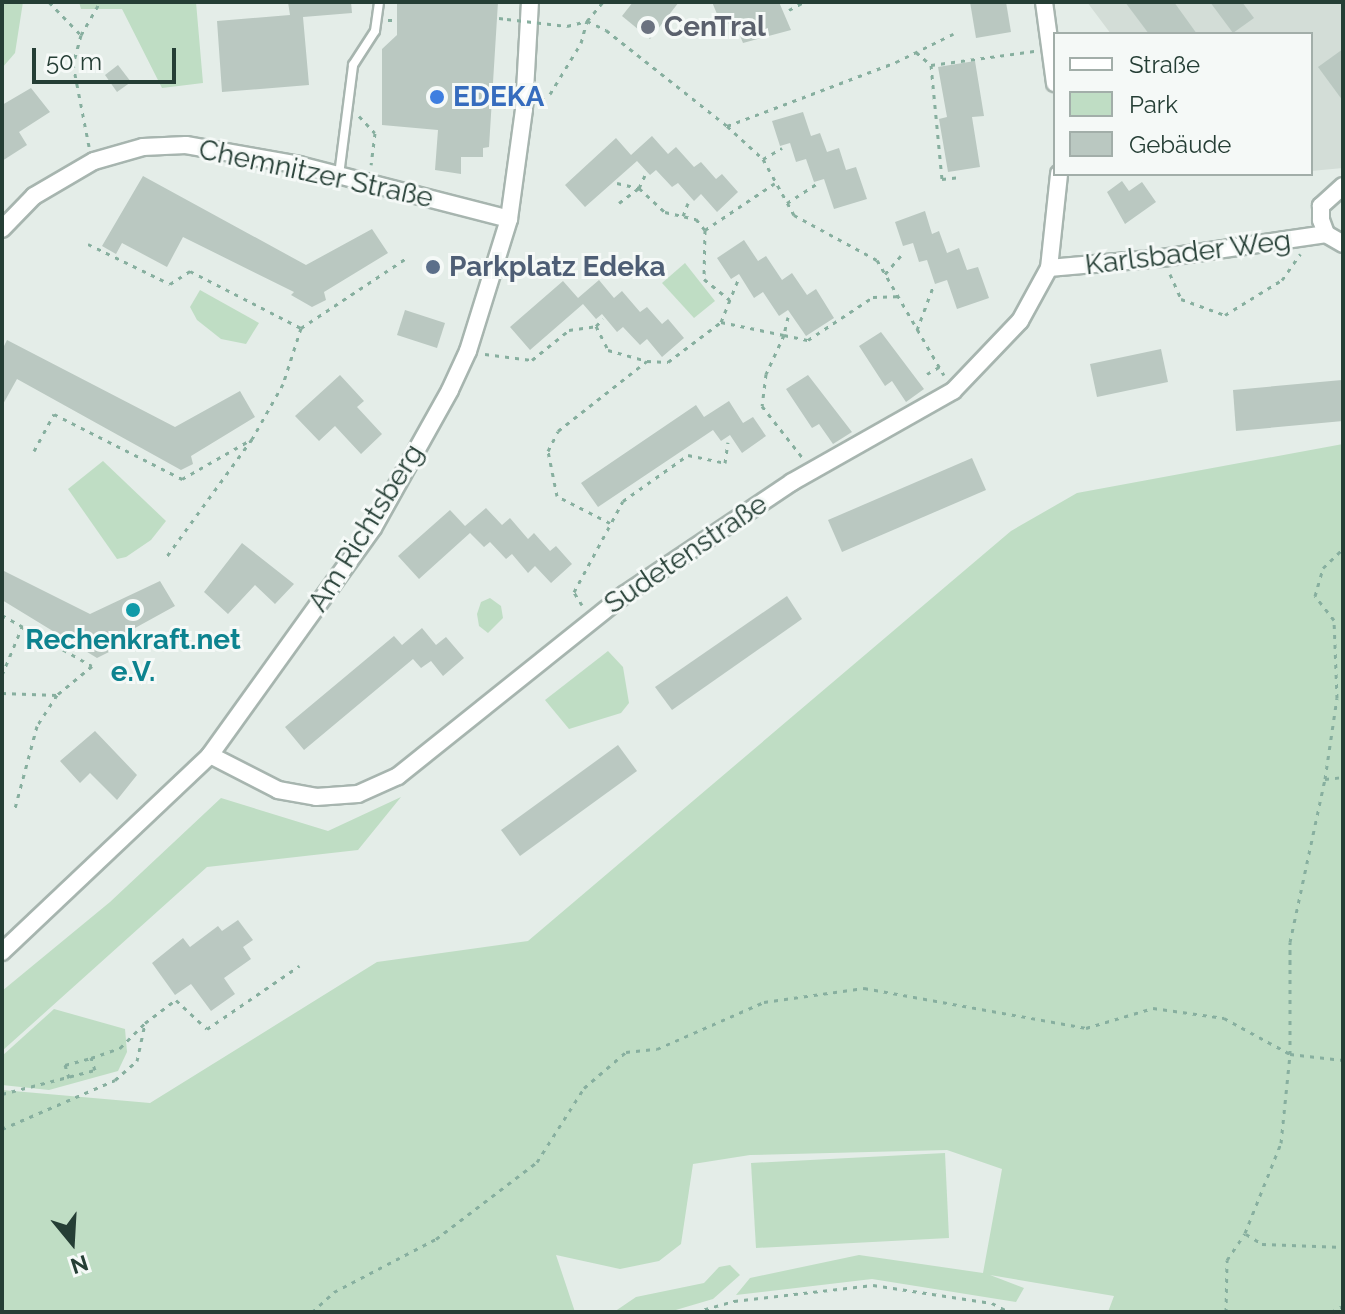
<!DOCTYPE html>
<meta charset="utf-8">
<style>
body{margin:0}
#map{position:relative;width:1345px;height:1314px;overflow:hidden;background:#e4ede8;font-family:Raleway,sans-serif}
div>[style]{position:absolute}
.built>*{inset:0;background:#d3ddd7}
.green>*{inset:0;background:#bfddc4}
.building>*{inset:0;background:#bac8c1}
.path>*{height:3px;margin-top:-1.5px;transform-origin:0;background:repeating-linear-gradient(90deg,#87af9f 0 4px,transparent 0 10px)}
.roads{filter:drop-shadow(2px 0 #a7b5af) drop-shadow(-2px 0 #a7b5af) drop-shadow(0 2px #a7b5af) drop-shadow(0 -2px #a7b5af)}
.service>*{height:8px;margin:-4px;padding:0 4px;transform-origin:4px;border-radius:4px;background:#fff}
.minor>*{height:16px;margin:-8px;padding:0 8px;transform-origin:8px;border-radius:8px;background:#fff}
.path-bridge>*{height:3px;margin-top:-1.5px;transform-origin:0;background:repeating-linear-gradient(90deg,#87af9f 0 4px,transparent 0 10px)}
.dots>*{width:22px;height:22px;translate:-50% -50%;box-sizing:border-box;border:4px solid #f5f9f7;border-radius:50%}
span{translate:-50% -50%;white-space:nowrap;text-align:center;line-height:1.15;-webkit-text-stroke:6px #f5f9f7;paint-order:stroke}
.worship-label{font-size:28px;color:#5b616d;font-weight:700}
.left{translate:0 -50%;text-align:left}
.shop-label{font-size:28px;color:#366cbe;font-weight:700}
.street-label{font-size:28px;color:#253e35}
.service-label{font-size:28px;color:#4e5e75;font-weight:700}
.culture-label{font-size:28px;color:#0d838f;font-weight:700}
.frame{position:absolute;inset:0;border:4px solid #253e35;pointer-events:none}
.legend{position:absolute;left:1053px;top:32px;width:260px;height:144px;box-sizing:border-box;background:#f5f9f7;border:2px solid #a2aea9;margin:0;padding:10px 14px;list-style:none;font-size:24px;color:#253e35}
.legend li{display:flex;align-items:center;gap:16px;height:40px}
.legend b{width:40px;border:2px solid #a2aea9}
.north{position:absolute;left:32px;top:1202px;width:80px;height:80px;-webkit-text-stroke:6px #f5f9f7;paint-order:stroke;rotate:162deg;font-size:22px;font-weight:700;line-height:32px;text-align:center;color:#253e35}
.north::after{content:'';display:block;margin:auto;width:28px;height:36px;background:#253e35;clip-path:polygon(50% 0,100% 100%,50% 72%,0 100%)}
.scale{position:absolute;left:32px;top:48px;width:144px;height:36px;box-sizing:border-box;border:4px solid #253e35;border-top:0;padding-left:10px;font-size:24px;line-height:28px;white-space:nowrap;color:#253e35;-webkit-text-stroke:6px #f5f9f7;paint-order:stroke}
</style>
<div id="map">
<div class="built">
<i style="clip-path:polygon(1087px 2px,1343px 2px,1343px 168px,1311px 171px,1311px 34px,1111px 34px)"></i>
</div>
<div class="green">
<i style="clip-path:polygon(2px 2px,23px 2px,15px 53px,2px 68px)"></i>
<i style="clip-path:polygon(79px 2px,196px 2px,203px 83px,162px 88px,122px 9px,81px 9px)"></i>
<i style="clip-path:polygon(685px 263px,715px 301px,694px 318px,662px 283px)"></i>
<i style="clip-path:polygon(200px 290px,259px 323px,246px 344px,221px 339px,197px 320px,190px 307px)"></i>
<i style="clip-path:polygon(1343px 444px,1343px 1312px,1108px 1312px,1114px 1296px,990px 1275px,1024px 1288px,1016px 1302px,872px 1279px,736px 1295px,750px 1278px,859px 1255px,983px 1273px,1002px 1169px,947px 1150px,750px 1155px,693px 1164px,681px 1244px,659px 1261px,620px 1269px,556px 1255px,575px 1312px,2px 1312px,2px 1090px,150px 1103px,377px 962px,528px 941px,1011px 531px,1077px 493px)"></i>
<i style="clip-path:polygon(103px 461px,166px 521px,151px 540px,126px 557px,117px 559px,68px 489px)"></i>
<i style="clip-path:polygon(490px 598px,501px 606px,503px 618px,488px 633px,479px 626px,477px 614px,481px 602px)"></i>
<i style="clip-path:polygon(608px 651px,623px 667px,629px 703px,621px 713px,569px 729px,545px 700px)"></i>
<i style="clip-path:polygon(401px 797px,358px 850px,207px 867px,2px 1051px,2px 991px,110px 902px,221px 798px,328px 831px)"></i>
<i style="clip-path:polygon(54px 1009px,125px 1029px,127px 1052px,118px 1071px,49px 1090px,2px 1085px,2px 1056px)"></i>
<i style="clip-path:polygon(945px 1153px,949px 1238px,756px 1248px,751px 1163px)"></i>
<i style="clip-path:polygon(730px 1265px,740px 1275px,713px 1299px,669px 1312px,614px 1312px,636px 1297px,704px 1283px,719px 1267px)"></i>
</div>
<div class="building">
<i style="clip-path:polygon(288px 2px,351px 2px,352px 13px,303px 17px,309px 85px,222px 92px,217px 21px,290px 15px)"></i>
<i style="clip-path:polygon(397px 2px,498px 2px,489px 147px,483px 148px,483px 157px,461px 157px,461px 174px,435px 170px,438px 130px,382px 125px,382px 49px,397px 35px)"></i>
<i style="clip-path:polygon(633px 2px,679px 2px,650px 39px,622px 16px)"></i>
<i style="clip-path:polygon(712px 2px,779px 2px,791px 30px,743px 43px,734px 21px,722px 26px)"></i>
<i style="clip-path:polygon(970px 2px,1006px 2px,1011px 32px,976px 38px)"></i>
<i style="clip-path:polygon(1125px 2px,1174px 2px,1197px 34px,1149px 34px)"></i>
<i style="clip-path:polygon(1210px 2px,1242px 2px,1254px 18px,1233px 33px)"></i>
<i style="clip-path:polygon(1343px 49px,1343px 101px,1318px 67px)"></i>
<i style="clip-path:polygon(975px 61px,984px 116px,972px 117px,980px 167px,948px 172px,939px 119px,947px 117px,938px 67px)"></i>
<i style="clip-path:polygon(118px 65px,131px 82px,117px 92px,105px 75px)"></i>
<i style="clip-path:polygon(31px 88px,50px 112px,19px 132px,27px 145px,2px 161px,2px 105px)"></i>
<i style="clip-path:polygon(803px 112px,811px 136px,820px 133px,827px 152px,839px 148px,846px 170px,856px 167px,867px 199px,834px 209px,824px 179px,814px 182px,806px 159px,796px 162px,790px 143px,780px 146px,772px 121px)"></i>
<i style="clip-path:polygon(652px 136px,668px 154px,676px 147px,694px 167px,701px 162px,716px 179px,722px 174px,738px 192px,717px 212px,701px 194px,694px 201px,678px 183px,672px 187px,656px 170px,650px 175px,637px 161px,585px 207px,565px 185px,616px 138px,631px 155px)"></i>
<i style="clip-path:polygon(143px 176px,306px 265px,372px 229px,388px 253px,324px 292px,326px 300px,312px 307px,291px 295px,294px 292px,183px 237px,167px 267px,122px 243px,116px 254px,102px 246px)"></i>
<i style="clip-path:polygon(1122px 181px,1129px 191px,1142px 182px,1156px 202px,1125px 224px,1107px 192px)"></i>
<i style="clip-path:polygon(925px 211px,932px 234px,939px 231px,947px 253px,959px 248px,967px 270px,978px 267px,989px 298px,957px 309px,947px 280px,935px 284px,927px 260px,919px 262px,913px 243px,903px 246px,895px 222px)"></i>
<i style="clip-path:polygon(744px 240px,758px 261px,766px 256px,782px 280px,792px 273px,807px 295px,816px 289px,834px 318px,806px 336px,788px 310px,779px 316px,763px 292px,754px 298px,739px 274px,731px 279px,717px 258px)"></i>
<i style="clip-path:polygon(599px 280px,614px 298px,622px 291px,640px 312px,647px 307px,662px 324px,668px 319px,684px 338px,662px 357px,647px 339px,640px 345px,623px 327px,617px 332px,602px 314px,596px 319px,583px 304px,530px 350px,510px 327px,563px 281px,578px 298px)"></i>
<i style="clip-path:polygon(405px 310px,445px 323px,437px 348px,397px 335px)"></i>
<i style="clip-path:polygon(881px 332px,924px 389px,906px 402px,892px 381px,885px 386px,859px 346px)"></i>
<i style="clip-path:polygon(7px 340px,175px 427px,240px 391px,255px 417px,191px 456px,193px 464px,181px 470px,17px 379px,2px 406px,2px 350px)"></i>
<i style="clip-path:polygon(1161px 349px,1168px 382px,1097px 397px,1090px 364px)"></i>
<i style="clip-path:polygon(340px 375px,364px 401px,357px 407px,382px 434px,361px 454px,335px 426px,319px 441px,295px 416px)"></i>
<i style="clip-path:polygon(808px 375px,852px 432px,833px 444px,819px 424px,812px 428px,786px 389px)"></i>
<i style="clip-path:polygon(1342px 380px,1343px 421px,1236px 431px,1233px 390px)"></i>
<i style="clip-path:polygon(729px 401px,743px 423px,753px 417px,766px 436px,742px 453px,730px 435px,721px 441px,713px 430px,598px 507px,581px 483px,696px 405px,704px 417px)"></i>
<i style="clip-path:polygon(972px 458px,986px 490px,842px 552px,828px 520px)"></i>
<i style="clip-path:polygon(486px 508px,502px 525px,510px 518px,528px 539px,534px 533px,550px 551px,556px 546px,572px 564px,551px 583px,535px 566px,528px 573px,512px 554px,506px 559px,490px 542px,484px 547px,470px 533px,419px 579px,398px 556px,450px 510px,465px 526px)"></i>
<i style="clip-path:polygon(242px 543px,294px 584px,275px 604px,255px 585px,228px 614px,204px 592px)"></i>
<i style="clip-path:polygon(2px 570px,90px 614px,160px 581px,175px 606px,106px 644px,109px 652px,97px 658px,2px 600px)"></i>
<i style="clip-path:polygon(787px 596px,802px 619px,672px 710px,655px 687px)"></i>
<i style="clip-path:polygon(422px 628px,436px 645px,446px 637px,464px 658px,443px 676px,431px 661px,421px 668px,413px 659px,304px 750px,285px 727px,394px 636px,402px 645px)"></i>
<i style="clip-path:polygon(95px 731px,137px 775px,117px 800px,90px 773px,80px 783px,60px 761px)"></i>
<i style="clip-path:polygon(618px 745px,637px 771px,520px 856px,501px 830px)"></i>
<i style="clip-path:polygon(238px 920px,253px 940px,243px 947px,251px 959px,224px 978px,235px 994px,211px 1011px,191px 984px,175px 995px,152px 963px,183px 938px,190px 947px,218px 926px,222px 931px)"></i>
</div>
<div class="path">
<i style="left:49px;top:2px;width:46px;rotate:45.9deg"></i>
<i style="left:81px;top:35px;width:30px;rotate:105deg"></i>
<i style="left:73px;top:64px;width:84px;rotate:79deg"></i>
<i style="left:789px;top:10px;width:17px;rotate:-28deg"></i>
<i style="left:499px;top:18px;width:8px;rotate:7deg"></i>
<i style="left:388px;top:20px;width:9px"></i>
<i style="left:567px;top:26px;width:21px;rotate:-14deg"></i>
<i style="left:587px;top:21px;width:25px;rotate:-50deg"></i>
<i style="left:81px;top:35px;width:38px;rotate:-60deg"></i>
<i style="left:916px;top:52px;width:20px;rotate:41deg"></i>
<i style="left:931px;top:65px;width:115px;rotate:84.5deg"></i>
<i style="left:942px;top:179px;width:19px;rotate:-6deg"></i>
<i style="left:931px;top:65px;width:104px;rotate:-7.7deg"></i>
<i style="left:541px;top:99px;width:10px;rotate:-29deg"></i>
<i style="left:550px;top:94px;width:60px;rotate:-58.7deg"></i>
<i style="left:581px;top:43px;width:23px;rotate:-75deg"></i>
<i style="left:587px;top:21px;width:21px;rotate:25deg"></i>
<i style="left:606px;top:30px;width:154px;rotate:38.4deg"></i>
<i style="left:727px;top:126px;width:181px;rotate:-20.7deg"></i>
<i style="left:896px;top:62px;width:64px;rotate:-26.2deg"></i>
<i style="left:359px;top:116px;width:23px;rotate:47deg"></i>
<i style="left:375px;top:133px;width:32px;rotate:97deg"></i>
<i style="left:727px;top:126px;width:49px;rotate:42.5deg"></i>
<i style="left:763px;top:159px;width:64px;rotate:61deg"></i>
<i style="left:794px;top:215px;width:94px;rotate:28.5deg"></i>
<i style="left:877px;top:260px;width:133px;rotate:59.8deg"></i>
<i style="left:763px;top:159px;width:22px;rotate:-30deg"></i>
<i style="left:617px;top:183px;width:23px;rotate:13deg"></i>
<i style="left:639px;top:188px;width:14px;rotate:-65deg"></i>
<i style="left:619px;top:203px;width:25px;rotate:-37deg"></i>
<i style="left:639px;top:188px;width:35px;rotate:43deg"></i>
<i style="left:665px;top:212px;width:32px;rotate:13deg"></i>
<i style="left:696px;top:219px;width:14px;rotate:51deg"></i>
<i style="left:705px;top:230px;width:49px;rotate:91.2deg"></i>
<i style="left:704px;top:279px;width:33px;rotate:39deg"></i>
<i style="left:787px;top:203px;width:35px;rotate:-33deg"></i>
<i style="left:683px;top:216px;width:14px;rotate:-69deg"></i>
<i style="left:705px;top:230px;width:84px;rotate:-33.9deg"></i>
<i style="left:88px;top:244px;width:91px;rotate:26deg"></i>
<i style="left:170px;top:284px;width:24px;rotate:-33deg"></i>
<i style="left:190px;top:271px;width:125px;rotate:27.2deg"></i>
<i style="left:301px;top:328px;width:59px;rotate:107.8deg"></i>
<i style="left:283px;top:384px;width:63px;rotate:119.4deg"></i>
<i style="left:885px;top:274px;width:28px;rotate:-49deg"></i>
<i style="left:1170px;top:274px;width:27px;rotate:66deg"></i>
<i style="left:1181px;top:299px;width:47px;rotate:20deg"></i>
<i style="left:1225px;top:315px;width:67px;rotate:-31.6deg"></i>
<i style="left:1282px;top:280px;width:32px;rotate:-55deg"></i>
<i style="left:788px;top:317px;width:18px;rotate:103deg"></i>
<i style="left:784px;top:335px;width:25px;rotate:12deg"></i>
<i style="left:808px;top:340px;width:78px;rotate:-33.5deg"></i>
<i style="left:873px;top:297px;width:24px;rotate:-2deg"></i>
<i style="left:721px;top:322px;width:45px;rotate:-68deg"></i>
<i style="left:596px;top:326px;width:10px;rotate:-45deg"></i>
<i style="left:301px;top:328px;width:128px;rotate:-33.6deg"></i>
<i style="left:917px;top:330px;width:46px;rotate:-69.6deg"></i>
<i style="left:485px;top:354px;width:47px;rotate:7.3deg"></i>
<i style="left:532px;top:360px;width:48px;rotate:-39deg"></i>
<i style="left:569px;top:330px;width:27px;rotate:-8deg"></i>
<i style="left:596px;top:326px;width:27px;rotate:63deg"></i>
<i style="left:608px;top:350px;width:41px;rotate:15.8deg"></i>
<i style="left:927px;top:374px;width:14px;rotate:-30deg"></i>
<i style="left:34px;top:451px;width:42px;rotate:-61.6deg"></i>
<i style="left:54px;top:414px;width:144px;rotate:26.9deg"></i>
<i style="left:182px;top:479px;width:81px;rotate:-29.7deg"></i>
<i style="left:252px;top:439px;width:145px;rotate:126deg"></i>
<i style="left:610px;top:523px;width:59px;rotate:-153deg"></i>
<i style="left:557px;top:496px;width:46px;rotate:-101.3deg"></i>
<i style="left:548px;top:451px;width:22px;rotate:-63deg"></i>
<i style="left:558px;top:431px;width:113px;rotate:-38.2deg"></i>
<i style="left:647px;top:361px;width:21px;rotate:3deg"></i>
<i style="left:668px;top:362px;width:66px;rotate:-37deg"></i>
<i style="left:721px;top:322px;width:64px;rotate:11.7deg"></i>
<i style="left:784px;top:335px;width:43px;rotate:114.8deg"></i>
<i style="left:766px;top:374px;width:32px;rotate:97deg"></i>
<i style="left:762px;top:406px;width:65px;rotate:51.9deg"></i>
<i style="left:582px;top:605px;width:15px;rotate:-122deg"></i>
<i style="left:574px;top:592px;width:103px;rotate:-61.7deg"></i>
<i style="left:623px;top:501px;width:80px;rotate:-35.3deg"></i>
<i style="left:688px;top:455px;width:38px;rotate:12deg"></i>
<i style="left:725px;top:463px;width:21px;rotate:-82deg"></i>
<i style="left:2px;top:615px;width:103px;rotate:29.5deg"></i>
<i style="left:92px;top:666px;width:45px;rotate:140.4deg"></i>
<i style="left:57px;top:695px;width:37px;rotate:123deg"></i>
<i style="left:37px;top:726px;width:85px;rotate:105deg"></i>
<i style="left:2px;top:675px;width:52px;rotate:-67.4deg"></i>
<i style="left:2px;top:693px;width:55px;rotate:2.1deg"></i>
<i style="left:1325px;top:779px;width:18px;rotate:-6deg"></i>
<i style="left:69px;top:1078px;width:14px;rotate:-107deg"></i>
<i style="left:65px;top:1065px;width:27px;rotate:-15deg"></i>
<i style="left:2px;top:1094px;width:96px;rotate:-14.5deg"></i>
<i style="left:95px;top:1070px;width:13px;rotate:-108deg"></i>
<i style="left:91px;top:1058px;width:31px;rotate:-19deg"></i>
<i style="left:120px;top:1048px;width:35px;rotate:-45deg"></i>
<i style="left:2px;top:1129px;width:123px;rotate:-23.4deg"></i>
<i style="left:115px;top:1080px;width:29px;rotate:-41deg"></i>
<i style="left:137px;top:1061px;width:39px;rotate:-78deg"></i>
<i style="left:145px;top:1023px;width:39px;rotate:-37deg"></i>
<i style="left:176px;top:1000px;width:42px;rotate:43.1deg"></i>
<i style="left:207px;top:1029px;width:112px;rotate:-34.4deg"></i>
<i style="left:1246px;top:1234px;width:19px;rotate:32deg"></i>
<i style="left:1262px;top:1244px;width:81px;rotate:2.1deg"></i>
<i style="left:312px;top:1312px;width:30px;rotate:-42deg"></i>
<i style="left:334px;top:1292px;width:115px;rotate:-27.5deg"></i>
<i style="left:436px;top:1239px;width:127px;rotate:-37.3deg"></i>
<i style="left:537px;top:1162px;width:88px;rotate:-57.6deg"></i>
<i style="left:584px;top:1088px;width:55px;rotate:-40.6deg"></i>
<i style="left:626px;top:1052px;width:31px;rotate:-6deg"></i>
<i style="left:657px;top:1049px;width:117px;rotate:-23.7deg"></i>
<i style="left:764px;top:1002px;width:101px;rotate:-8deg"></i>
<i style="left:864px;top:988px;width:226px;rotate:10.2deg"></i>
<i style="left:1086px;top:1028px;width:70px;rotate:-16.6deg"></i>
<i style="left:1153px;top:1008px;width:72px;rotate:8deg"></i>
<i style="left:1224px;top:1018px;width:75px;rotate:28.6deg"></i>
<i style="left:1290px;top:1054px;width:53px;rotate:6.5deg"></i>
<i style="left:695px;top:1312px;width:41px;rotate:-15.8deg"></i>
<i style="left:734px;top:1301px;width:140px;rotate:-6.6deg"></i>
<i style="left:873px;top:1285px;width:120px;rotate:8.6deg"></i>
<i style="left:992px;top:1303px;width:19px;rotate:28deg"></i>
<i style="left:1226px;top:1312px;width:52px;rotate:-88.9deg"></i>
<i style="left:1227px;top:1260px;width:32px;rotate:-56deg"></i>
<i style="left:1245px;top:1233px;width:97px;rotate:-68.2deg"></i>
<i style="left:1281px;top:1143px;width:89px;rotate:-84.2deg"></i>
<i style="left:1290px;top:1054px;width:112px;rotate:-90deg"></i>
<i style="left:1290px;top:942px;width:167px;rotate:-77.9deg"></i>
<i style="left:1325px;top:779px;width:82px;rotate:-81.6deg"></i>
<i style="left:1337px;top:698px;width:78px;rotate:-92.2deg"></i>
<i style="left:1334px;top:620px;width:31px;rotate:-128deg"></i>
<i style="left:1315px;top:596px;width:29px;rotate:-74deg"></i>
<i style="left:1323px;top:568px;width:28px;rotate:-44deg"></i>
<i style="left:1331px;top:1312px;width:13px;rotate:-27deg"></i>
</div>
<div class="roads">
<div class="service">
<i style="left:339px;top:175px;width:111px;rotate:-82.7deg"></i>
<i style="left:353px;top:65px;width:40px;rotate:-57.1deg"></i>
<i style="left:375px;top:31px;width:29px;rotate:-82deg"></i>
</div>
<div class="minor">
<i style="left:1044px;top:2px;width:82px;rotate:82.3deg"></i>
<i style="left:1343px;top:186px;width:30px;rotate:138deg"></i>
<i style="left:1321px;top:206px;width:14px;rotate:90deg"></i>
<i style="left:1321px;top:220px;width:15px;rotate:70deg"></i>
<i style="left:1326px;top:234px;width:20px;rotate:30deg"></i>
<i style="left:2px;top:229px;width:46px;rotate:-45.9deg"></i>
<i style="left:34px;top:196px;width:69px;rotate:-30.3deg"></i>
<i style="left:94px;top:161px;width:51px;rotate:-15.9deg"></i>
<i style="left:143px;top:147px;width:43px;rotate:-2.7deg"></i>
<i style="left:186px;top:145px;width:115px;rotate:10deg"></i>
<i style="left:299px;top:165px;width:217px;rotate:14.4deg"></i>
<i style="left:1049px;top:268px;width:113px;rotate:-5.1deg"></i>
<i style="left:1162px;top:258px;width:166px;rotate:-8.3deg"></i>
<i style="left:210px;top:755px;width:76px;rotate:27.2deg"></i>
<i style="left:278px;top:790px;width:39px;rotate:10deg"></i>
<i style="left:316px;top:797px;width:42px;rotate:-4.1deg"></i>
<i style="left:358px;top:794px;width:44px;rotate:-24.2deg"></i>
<i style="left:398px;top:776px;width:290px;rotate:-38.7deg"></i>
<i style="left:624px;top:595px;width:202px;rotate:-33.9deg"></i>
<i style="left:792px;top:482px;width:185px;rotate:-29.5deg"></i>
<i style="left:953px;top:391px;width:97px;rotate:-46.3deg"></i>
<i style="left:1020px;top:321px;width:60px;rotate:-61.3deg"></i>
<i style="left:1049px;top:268px;width:95px;rotate:-83.9deg"></i>
<i style="left:2px;top:952px;width:286px;rotate:-43.4deg"></i>
<i style="left:210px;top:755px;width:279px;rotate:-54.3deg"></i>
<i style="left:373px;top:528px;width:158px;rotate:-60.8deg"></i>
<i style="left:450px;top:390px;width:43px;rotate:-65.2deg"></i>
<i style="left:468px;top:351px;width:138px;rotate:-72.7deg"></i>
<i style="left:509px;top:219px;width:111px;rotate:-82.2deg"></i>
<i style="left:524px;top:109px;width:107px;rotate:-86.8deg"></i>
</div>
</div>
<div class="path-bridge">
<i style="left:507px;top:19px;width:60px;rotate:6.7deg"></i>
</div>
<div class="dots">
<i style="left:648px;top:27px;background:#6b7280"></i>
<i style="left:437px;top:97px;background:#3f7fe0"></i>
<i style="left:433px;top:267px;background:#5c6f8a"></i>
<i style="left:133px;top:610px;background:#0f9aa8"></i>
</div>
<div class="worship-label">
<span class="left" style="left:664px;top:27px">CenTral</span>
</div>
<div class="shop-label">
<span class="left" style="left:453px;top:97px">EDEKA</span>
</div>
<div class="street-label">
<span style="left:316px;top:174px;rotate:12deg">Chemnitzer Straße</span>
<span style="left:1188px;top:253px;rotate:-7deg">Karlsbader Weg</span>
<span style="left:366px;top:528px;rotate:-58deg">Am Richtsberg</span>
<span style="left:686px;top:554px;rotate:-34deg">Sudetenstraße</span>
</div>
<div class="service-label">
<span class="left" style="left:449px;top:267px">Parkplatz Edeka</span>
</div>
<div class="culture-label">
<span style="left:133px;top:656px">Rechenkraft.net<br>e.V.</span>
</div>
<div class="frame"></div>
<ul class="legend">
<li><b style="height:10px;background:#fff"></b>Straße</li>
<li><b style="height:22px;background:#bfddc4"></b>Park</li>
<li><b style="height:22px;background:#bac8c1"></b>Gebäude</li>
</ul>
<div class="north">N</div>
<div class="scale">50 m</div>
</div>
